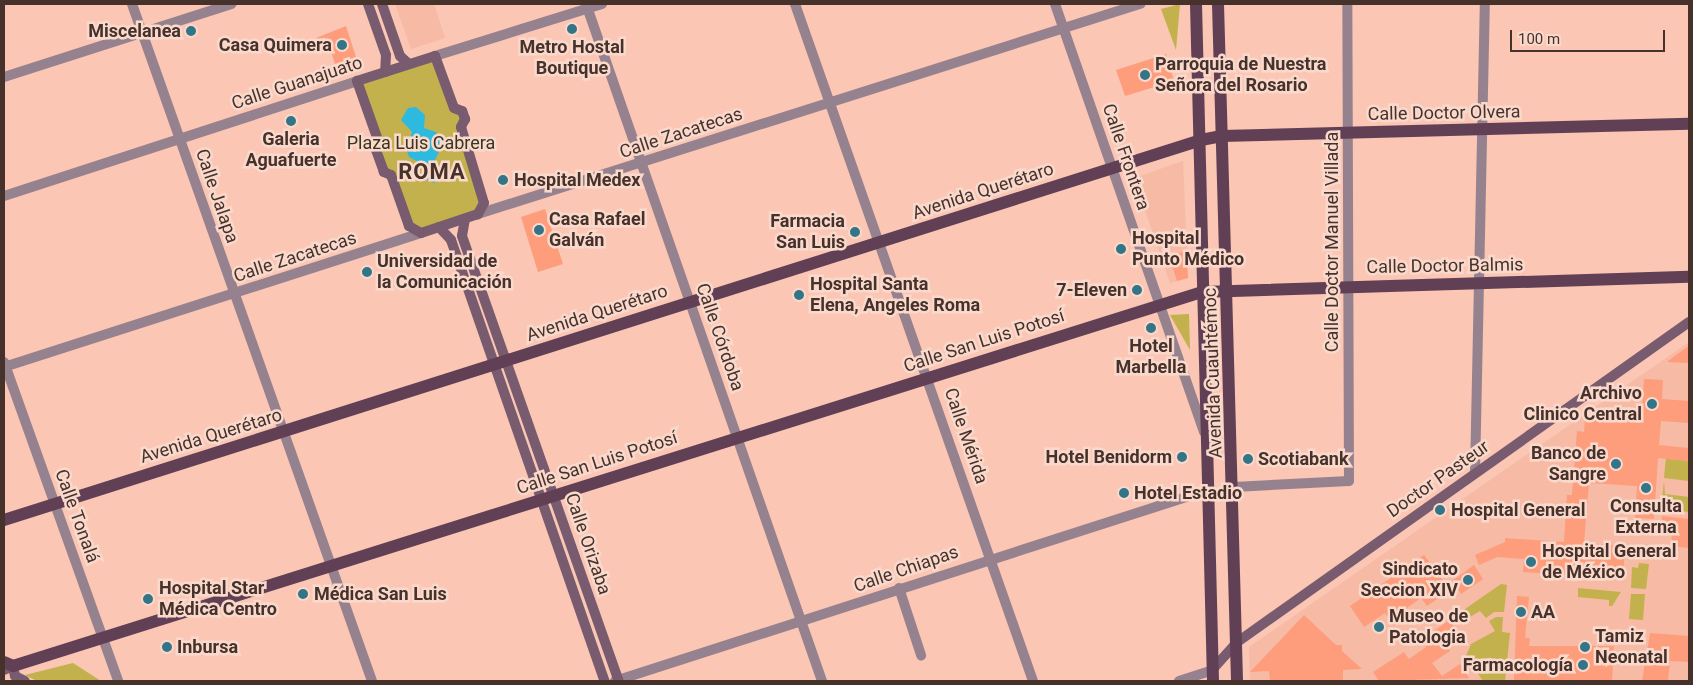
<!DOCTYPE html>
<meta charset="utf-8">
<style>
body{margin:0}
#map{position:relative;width:1693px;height:685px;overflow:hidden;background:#fbc6b3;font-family:Roboto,sans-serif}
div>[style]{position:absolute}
.built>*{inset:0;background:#f7baa5}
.green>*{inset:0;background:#c2b14d}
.water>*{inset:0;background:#2ebade}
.building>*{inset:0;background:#fd9d7c}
.street>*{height:10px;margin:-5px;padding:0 5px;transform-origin:5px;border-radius:5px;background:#96828f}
.secondary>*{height:10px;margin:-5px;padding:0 5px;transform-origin:5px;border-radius:5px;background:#785b6e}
.primary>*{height:12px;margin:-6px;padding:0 6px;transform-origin:6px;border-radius:6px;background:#614056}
.dots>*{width:14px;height:14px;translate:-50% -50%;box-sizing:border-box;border:2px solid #fad9cd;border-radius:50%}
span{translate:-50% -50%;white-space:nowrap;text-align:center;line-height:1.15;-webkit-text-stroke:5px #fad9cd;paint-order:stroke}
.poi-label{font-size:18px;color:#47322b;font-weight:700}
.right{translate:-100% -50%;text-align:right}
.left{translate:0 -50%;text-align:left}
.street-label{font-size:18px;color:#47322b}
.park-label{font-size:18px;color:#38351e}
.district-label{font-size:22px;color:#47322b;font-weight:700;letter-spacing:1px}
.frame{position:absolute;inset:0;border:5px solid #47322b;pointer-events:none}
.scale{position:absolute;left:1510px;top:30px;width:155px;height:22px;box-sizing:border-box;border:2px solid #47322b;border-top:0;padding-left:6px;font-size:15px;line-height:18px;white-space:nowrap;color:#47322b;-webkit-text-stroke:4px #fad9cd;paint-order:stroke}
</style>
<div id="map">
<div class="built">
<i style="clip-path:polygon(395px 4px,434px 4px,445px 38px,411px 49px)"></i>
<i style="clip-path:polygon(1183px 161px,1188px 278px,1170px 283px,1134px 178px)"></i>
<i style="clip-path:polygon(1689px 342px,1689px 681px,1250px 681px,1249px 647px)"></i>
</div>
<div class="green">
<i style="clip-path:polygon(1180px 4px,1176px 50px,1161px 9px)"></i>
<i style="clip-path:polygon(435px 56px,454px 108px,462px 111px,461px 127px,482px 208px,416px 232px,391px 175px,384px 172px,357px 81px)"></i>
<i style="clip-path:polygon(1189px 314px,1190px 350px,1170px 315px)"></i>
<i style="clip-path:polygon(1667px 446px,1669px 459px,1689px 461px,1689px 481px,1664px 478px)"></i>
<i style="clip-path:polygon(1664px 481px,1665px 494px,1689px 497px,1689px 512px,1661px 509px)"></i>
<i style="clip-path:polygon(1639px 563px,1649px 564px,1646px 589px,1631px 588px,1632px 567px,1638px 568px)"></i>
<i style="clip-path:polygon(1501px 584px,1507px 585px,1504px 612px,1494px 612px,1486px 618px,1480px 611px,1460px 623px,1455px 616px)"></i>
<i style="clip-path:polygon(1578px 588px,1621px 592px,1612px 606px,1609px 606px,1609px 600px,1578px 597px)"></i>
<i style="clip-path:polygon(1631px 594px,1645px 594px,1643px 620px,1629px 619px)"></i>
<i style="clip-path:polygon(1496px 617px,1503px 617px,1502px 632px,1510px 633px,1505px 681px,1483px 681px,1466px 656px,1471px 644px,1495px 631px,1489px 621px)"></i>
<i style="clip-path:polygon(73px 663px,101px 681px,37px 681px,25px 675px)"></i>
</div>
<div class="water">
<i style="clip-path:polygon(416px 107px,425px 115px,424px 128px,436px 132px,443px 144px,435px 160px,444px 175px,434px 183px,423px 178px,422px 164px,409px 157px,406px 148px,412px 132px,401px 120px,408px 108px)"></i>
</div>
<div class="building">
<i style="clip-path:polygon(346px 26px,356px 57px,335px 64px,329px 45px,320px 49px,316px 38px)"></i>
<i style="clip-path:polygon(1166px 54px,1174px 81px,1125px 96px,1116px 70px)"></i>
<i style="clip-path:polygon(545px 209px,563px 264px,538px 272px,521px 217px)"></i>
<i style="clip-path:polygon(1186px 251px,1188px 278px,1177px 281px,1169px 256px)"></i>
<i style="clip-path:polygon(1689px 346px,1689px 363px,1667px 362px,1676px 355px)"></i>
<i style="clip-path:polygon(1644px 379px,1663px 380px,1662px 399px,1689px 401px,1689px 423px,1661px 421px,1659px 445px,1689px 448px,1689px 461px,1658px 458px,1654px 519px,1635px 518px,1637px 486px,1589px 483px,1584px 543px,1625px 546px,1623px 579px,1523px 572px,1524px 559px,1497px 557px,1479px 565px,1475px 555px,1505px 542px,1505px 538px,1564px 542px,1567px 495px,1572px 495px,1577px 431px,1584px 432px,1585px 418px,1641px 421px)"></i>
<i style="clip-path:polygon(1662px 516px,1689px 519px,1689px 548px,1671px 546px,1672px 533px,1661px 532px)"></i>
<i style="clip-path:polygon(1424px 555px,1450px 590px,1427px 606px,1421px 598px,1397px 615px,1402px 621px,1394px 626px,1385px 613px,1364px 627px,1350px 606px)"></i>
<i style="clip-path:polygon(1474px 565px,1483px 579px,1461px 594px,1452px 581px)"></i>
<i style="clip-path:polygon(1517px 596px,1529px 597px,1525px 638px,1530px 638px,1529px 646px,1614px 646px,1612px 681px,1514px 681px)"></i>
<i style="clip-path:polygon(1304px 615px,1336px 645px,1342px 645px,1342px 651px,1362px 669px,1343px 670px,1343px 681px,1270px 681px,1269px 671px,1250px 672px)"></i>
<i style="clip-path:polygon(1450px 620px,1454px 627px,1440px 636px,1450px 651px,1432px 663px,1442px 676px,1460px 664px,1469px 678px,1379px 681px,1373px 672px,1404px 652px,1409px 659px,1426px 647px,1421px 639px)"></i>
<i style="clip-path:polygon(1650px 633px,1689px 636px,1689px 662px,1670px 661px,1668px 681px,1642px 681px)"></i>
</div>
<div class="street">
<i style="left:132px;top:4px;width:718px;rotate:70.48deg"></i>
<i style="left:586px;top:4px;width:717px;rotate:70.78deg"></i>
<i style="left:795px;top:4px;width:718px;rotate:70.63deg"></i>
<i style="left:1055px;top:4px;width:453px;rotate:70.8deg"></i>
<i style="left:435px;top:56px;width:175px;rotate:-17.3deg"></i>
<i style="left:4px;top:77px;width:239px;rotate:-17.8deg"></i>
<i style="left:4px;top:196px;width:371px;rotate:-18deg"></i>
<i style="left:478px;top:214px;width:695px;rotate:-17.6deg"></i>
<i style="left:4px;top:362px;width:339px;rotate:70.3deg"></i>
<i style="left:4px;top:367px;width:438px;rotate:-17.8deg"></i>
<i style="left:1475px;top:473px;width:469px;rotate:-88.8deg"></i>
<i style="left:1234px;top:487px;width:115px;rotate:-3deg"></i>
<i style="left:1349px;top:481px;width:477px;rotate:-90.2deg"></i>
<i style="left:899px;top:588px;width:71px;rotate:71.8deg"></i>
<i style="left:615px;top:681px;width:623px;rotate:-17.85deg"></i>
<i style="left:1179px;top:681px;width:35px;rotate:-18deg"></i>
</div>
<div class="secondary">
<i style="left:368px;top:4px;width:54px;rotate:70.6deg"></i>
<i style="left:386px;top:55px;width:17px;rotate:93deg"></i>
<i style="left:382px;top:4px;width:55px;rotate:70.9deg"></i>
<i style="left:400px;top:56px;width:12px;rotate:42deg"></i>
<i style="left:435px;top:56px;width:55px;rotate:69.9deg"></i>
<i style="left:454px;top:108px;width:9px;rotate:21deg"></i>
<i style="left:462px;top:111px;width:9px;rotate:69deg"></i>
<i style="left:465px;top:119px;width:9px;rotate:117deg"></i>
<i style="left:461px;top:127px;width:79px;rotate:73.2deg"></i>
<i style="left:484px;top:203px;width:13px;rotate:119deg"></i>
<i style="left:478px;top:214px;width:60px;rotate:161.6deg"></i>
<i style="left:421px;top:233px;width:14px;rotate:-150deg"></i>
<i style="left:409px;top:226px;width:54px;rotate:-109.4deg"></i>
<i style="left:391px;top:175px;width:8px;rotate:-157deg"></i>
<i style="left:384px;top:172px;width:23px;rotate:-110deg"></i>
<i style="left:376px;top:150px;width:8px;rotate:-67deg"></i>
<i style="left:379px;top:143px;width:66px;rotate:-109.5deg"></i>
<i style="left:357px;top:81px;width:82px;rotate:-17.8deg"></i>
<i style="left:465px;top:219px;width:17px;rotate:100deg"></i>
<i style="left:462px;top:236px;width:472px;rotate:70.6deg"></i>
<i style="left:439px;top:227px;width:18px;rotate:47deg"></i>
<i style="left:451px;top:240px;width:467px;rotate:70.8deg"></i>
<i style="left:4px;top:670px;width:10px;rotate:-24deg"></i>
<i style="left:13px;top:666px;width:10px;rotate:79deg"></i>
<i style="left:15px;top:676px;width:11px;rotate:27deg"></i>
<i style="left:1212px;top:670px;width:36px;rotate:-48deg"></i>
<i style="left:1236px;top:643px;width:555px;rotate:-35.32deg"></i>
</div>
<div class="primary">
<i style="left:1196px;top:4px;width:677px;rotate:88.56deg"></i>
<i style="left:1218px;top:4px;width:677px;rotate:88.39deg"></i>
<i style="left:4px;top:520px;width:1256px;rotate:-17.61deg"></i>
<i style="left:1201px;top:140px;width:21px;rotate:-11deg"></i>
<i style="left:1222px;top:136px;width:467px;rotate:-1.5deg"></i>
<i style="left:4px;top:662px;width:10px;rotate:24deg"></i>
<i style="left:13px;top:666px;width:1246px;rotate:-17.46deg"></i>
<i style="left:1202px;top:292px;width:487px;rotate:-1.8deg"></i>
</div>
<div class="dots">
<i style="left:572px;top:29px;background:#337487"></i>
<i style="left:191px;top:31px;background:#337487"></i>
<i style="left:342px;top:45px;background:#337487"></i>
<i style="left:1145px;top:75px;background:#337487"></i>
<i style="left:291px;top:121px;background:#337487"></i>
<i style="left:503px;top:180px;background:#337487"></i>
<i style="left:539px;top:230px;background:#337487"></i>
<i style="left:855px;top:232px;background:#337487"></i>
<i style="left:1121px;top:249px;background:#337487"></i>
<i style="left:367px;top:272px;background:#337487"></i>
<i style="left:1137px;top:290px;background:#337487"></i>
<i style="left:799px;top:295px;background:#337487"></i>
<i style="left:1151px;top:328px;background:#337487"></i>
<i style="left:1652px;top:404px;background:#337487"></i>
<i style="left:1182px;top:457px;background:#337487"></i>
<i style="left:1248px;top:459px;background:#337487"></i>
<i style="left:1616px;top:464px;background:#337487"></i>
<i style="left:1646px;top:488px;background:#337487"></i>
<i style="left:1124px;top:493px;background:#337487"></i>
<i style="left:1440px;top:510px;background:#337487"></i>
<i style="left:1531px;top:562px;background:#337487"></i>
<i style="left:1468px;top:580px;background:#337487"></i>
<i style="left:303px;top:594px;background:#337487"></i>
<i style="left:148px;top:599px;background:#337487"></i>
<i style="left:1521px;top:612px;background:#337487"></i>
<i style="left:1379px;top:627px;background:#337487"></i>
<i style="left:167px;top:647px;background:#337487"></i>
<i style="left:1585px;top:647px;background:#337487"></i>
<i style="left:1583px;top:665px;background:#337487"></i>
</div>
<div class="poi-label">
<span class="right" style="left:181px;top:31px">Miscelanea</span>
<span class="right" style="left:332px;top:45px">Casa Quimera</span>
<span style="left:572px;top:58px">Metro Hostal<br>Boutique</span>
<span class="left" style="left:1155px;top:75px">Parroquia de Nuestra<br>Señora del Rosario</span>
<span style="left:291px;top:150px">Galeria<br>Aguafuerte</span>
<span class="left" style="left:514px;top:180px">Hospital Medex</span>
<span class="left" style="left:549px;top:230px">Casa Rafael<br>Galván</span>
<span class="right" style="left:845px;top:232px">Farmacia<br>San Luis</span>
<span class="left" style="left:1132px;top:249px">Hospital<br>Punto Médico</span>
<span class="left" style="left:377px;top:272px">Universidad de<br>la Comunicación</span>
<span class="left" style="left:810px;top:295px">Hospital Santa<br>Elena, Angeles Roma</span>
<span class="right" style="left:1127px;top:290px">7-Eleven</span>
<span style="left:1151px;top:357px">Hotel<br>Marbella</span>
<span class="right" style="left:1642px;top:404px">Archivo<br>Clinico Central</span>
<span class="right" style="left:1606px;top:464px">Banco de<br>Sangre</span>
<span class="right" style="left:1172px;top:457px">Hotel Benidorm</span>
<span class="left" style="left:1258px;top:459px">Scotiabank</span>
<span class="left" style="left:1134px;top:493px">Hotel Estadio</span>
<span style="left:1646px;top:517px">Consulta<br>Externa</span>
<span class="left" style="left:1451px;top:510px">Hospital General</span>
<span class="left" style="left:1542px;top:562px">Hospital General<br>de México</span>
<span class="right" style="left:1458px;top:580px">Sindicato<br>Seccion XIV</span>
<span class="left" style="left:159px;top:599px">Hospital Star<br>Médica Centro</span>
<span class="left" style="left:314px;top:594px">Médica San Luis</span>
<span class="left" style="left:1531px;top:612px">AA</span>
<span class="left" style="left:1389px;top:627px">Museo de<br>Patologia</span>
<span class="left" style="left:1595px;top:647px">Tamiz<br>Neonatal</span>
<span class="left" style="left:177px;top:647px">Inbursa</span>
<span class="right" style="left:1573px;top:665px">Farmacología</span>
</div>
<div class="street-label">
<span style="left:297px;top:83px;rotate:-18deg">Calle Guanajuato</span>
<span style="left:1444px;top:113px;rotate:-1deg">Calle Doctor Olvera</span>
<span style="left:681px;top:133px;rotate:-18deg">Calle Zacatecas</span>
<span style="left:1126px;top:157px;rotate:71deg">Calle Frontera</span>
<span style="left:983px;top:191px;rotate:-18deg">Avenida Querétaro</span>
<span style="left:217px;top:196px;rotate:71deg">Calle Jalapa</span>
<span style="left:1332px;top:242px;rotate:-90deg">Calle Doctor Manuel Villada</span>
<span style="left:295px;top:257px;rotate:-18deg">Calle Zacatecas</span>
<span style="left:1445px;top:266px;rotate:-1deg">Calle Doctor Balmis</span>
<span style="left:597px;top:313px;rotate:-18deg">Avenida Querétaro</span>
<span style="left:720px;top:337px;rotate:71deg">Calle Córdoba</span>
<span style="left:984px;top:341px;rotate:-18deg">Calle San Luis Potosí</span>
<span style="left:1213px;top:373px;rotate:-92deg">Avenida Cuauhtémoc</span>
<span style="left:211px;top:436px;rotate:-17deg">Avenida Querétaro</span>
<span style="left:966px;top:436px;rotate:71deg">Calle Mérida</span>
<span style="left:597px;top:463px;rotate:-18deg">Calle San Luis Potosí</span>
<span style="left:1438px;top:479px;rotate:-35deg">Doctor Pasteur</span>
<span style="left:77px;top:516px;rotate:70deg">Calle Tonalá</span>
<span style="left:588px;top:544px;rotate:71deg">Calle Orizaba</span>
<span style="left:906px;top:569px;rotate:-19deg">Calle Chiapas</span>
</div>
<div class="park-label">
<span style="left:421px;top:143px">Plaza Luis Cabrera</span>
</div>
<div class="district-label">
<span style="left:432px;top:172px">ROMA</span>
</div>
<div class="frame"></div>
<div class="scale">100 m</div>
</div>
